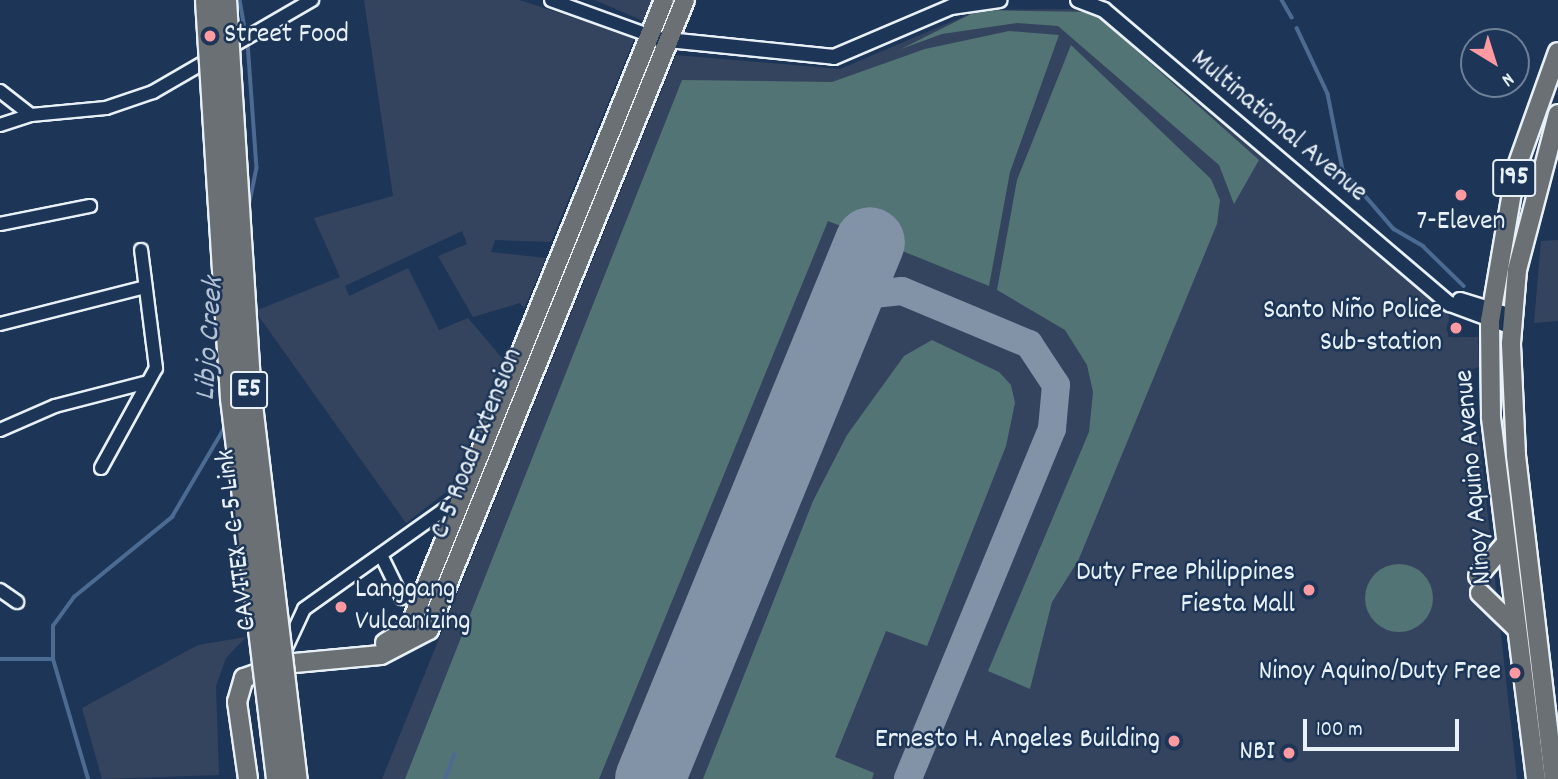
<!DOCTYPE html>
<meta charset="utf-8">
<style>
body{margin:0}
#map{position:relative;width:1558px;height:779px;overflow:hidden;background:#1d3557;font-family:Dekko,sans-serif}
div>[style]{position:absolute}
.built>*{inset:0;background:#34445f}
.green>*{inset:0;background:#537474}
.round{border-radius:50%}
.stream>*{height:3.5px;margin:-1.75px;padding:0 1.75px;transform-origin:1.75px;border-radius:1.75px;background:#4c6b92}
.taxiway>*{height:28px;margin:-14px;padding:0 14px;transform-origin:14px;border-radius:14px;background:#8293a8}
.runway>*{height:70px;margin:-35px;padding:0 35px;transform-origin:35px;border-radius:35px;background:#8293a8}
.roads{filter:drop-shadow(2px 0 #e8f1f8) drop-shadow(-2px 0 #e8f1f8) drop-shadow(0 2px #e8f1f8) drop-shadow(0 -2px #e8f1f8)}
.minor>*{height:12px;margin:-6px;padding:0 6px;transform-origin:6px;border-radius:6px;background:#1d3557}
.tertiary>*{height:14px;margin:-7px;padding:0 7px;transform-origin:7px;border-radius:7px;background:#1d3557}
.primary>*{height:18px;margin:-9px;padding:0 9px;transform-origin:9px;border-radius:9px;background:#6b7074}
.bridges{filter:drop-shadow(2px 0 #e8f1f8) drop-shadow(-2px 0 #e8f1f8) drop-shadow(0 2px #e8f1f8) drop-shadow(0 -2px #e8f1f8)}
.motorway-bridge>*{height:21px;margin:-10.5px;padding:0 10.5px;transform-origin:10.5px;border-radius:10.5px;background:#6b7074}
.dots>*{width:19px;height:19px;translate:-50% -50%;box-sizing:border-box;border:4px solid #1d3557;border-radius:50%}
span{translate:-50% -50%;white-space:nowrap;text-align:center;line-height:1.15;-webkit-text-stroke:5px #1d3557;paint-order:stroke}
.shield-label span{padding:2px 5px;background:#1d3557;border:2px solid;border-radius:5px;-webkit-text-stroke-width:0}
.shield-label{font-size:26px;color:#e8f1f8;font-weight:700}
.poi-label{font-size:28px;color:#e8f1f8}
.left{translate:0 -50%;text-align:left}
.right{translate:-100% -50%;text-align:right}
.street-label{font-size:28px;color:#e8f1f8}
.water-label{font-size:30px;color:#b1c2d4;font-style:italic}
.north{position:absolute;left:1460px;top:28px;width:70px;height:70px;box-sizing:border-box;background:#1d3557;border:2px solid #6e8097;border-radius:50%;rotate:142deg;font-size:19px;font-weight:700;line-height:28px;text-align:center;color:#e8f1f8}
.north::after{content:'';display:block;margin:auto;width:24px;height:32px;background:#ff9aa2;clip-path:polygon(50% 0,100% 100%,50% 72%,0 100%)}
.scale{position:absolute;left:1303px;top:719px;width:156px;height:32px;box-sizing:border-box;border:4px solid #e8f1f8;border-top:0;padding-left:9px;font-size:21px;line-height:24px;white-space:nowrap;color:#e8f1f8;-webkit-text-stroke:5px #1d3557;paint-order:stroke}
</style>
<div id="map">
<div class="built">
<i style="clip-path:polygon(364px 0,519px 0,635px 37px,551px 242px,495px 240px,491px 252px,546px 258px,524px 308px,520px 303px,473px 317px,438px 256px,467px 244px,462px 231px,345px 286px,349px 296px,408px 268px,439px 330px,468px 318px,503px 359px,450px 489px,406px 523px,255px 311px,340px 277px,314px 218px,393px 196px)"></i>
<i style="clip-path:polygon(595px 0,652px 0,643px 21px)"></i>
<i style="clip-path:polygon(1071px 9px,1093px 12px,1449px 316px,1448px 337px,1478px 337px,1479px 367px,1459px 374px,1458px 403px,1479px 436px,1517px 779px,382px 779px,676px 55px,840px 69px,979px 10px)"></i>
<i style="clip-path:polygon(1558px 240px,1558px 321px,1534px 323px,1541px 241px)"></i>
<i style="clip-path:polygon(246px 637px,226px 658px,216px 686px,219px 775px,102px 779px,82px 708px,198px 645px)"></i>
</div>
<div class="green">
<i style="clip-path:polygon(979px 10px,1093px 12px,1259px 160px,1234px 204px,1219px 165px,1058px 26px,1017px 23px,942px 34px,901px 49px)"></i>
<i style="clip-path:polygon(1009px 31px,1059px 35px,1010px 172px,989px 286px,828px 221px,599px 779px,405px 779px,682px 80px,832px 82px,925px 49px)"></i>
<i style="clip-path:polygon(1071px 45px,1211px 179px,1220px 200px,1217px 224px,1078px 561px,1052px 602px,1030px 689px,988px 671px,1089px 432px,1093px 392px,1087px 365px,1065px 330px,997px 290px,1017px 180px)"></i>
<i style="clip-path:polygon(932px 340px,999px 372px,1011px 385px,1015px 403px,1006px 446px,927px 646px,886px 631px,835px 757px,874px 773px,872px 779px,703px 779px,813px 501px,847px 435px,904px 356px)"></i>
<i class="round" style="left:1365px;top:564px;width:68px;height:68px"></i>
</div>
<div class="stream">
<i style="left:240px;top:0;width:36px;rotate:80deg"></i>
<i style="left:1282px;top:0;width:20px;rotate:60deg"></i>
<i style="left:1297px;top:28px;width:73px;rotate:64.8deg"></i>
<i style="left:1328px;top:94px;width:77px;rotate:78.8deg"></i>
<i style="left:1343px;top:170px;width:78px;rotate:49.2deg"></i>
<i style="left:1394px;top:229px;width:34px;rotate:30deg"></i>
<i style="left:1423px;top:246px;width:57px;rotate:44.3deg"></i>
<i style="left:248px;top:43px;width:125px;rotate:85.9deg"></i>
<i style="left:257px;top:168px;width:45px;rotate:101.6deg"></i>
<i style="left:0;top:659px;width:53px"></i>
<i style="left:88px;top:779px;width:125px;rotate:-106.3deg"></i>
<i style="left:53px;top:659px;width:33px;rotate:-90deg"></i>
<i style="left:53px;top:626px;width:36px;rotate:-54deg"></i>
<i style="left:74px;top:597px;width:127px;rotate:-39.2deg"></i>
<i style="left:172px;top:517px;width:104px;rotate:-59.5deg"></i>
<i style="left:445px;top:779px;width:26px;rotate:-69deg"></i>
</div>
<div class="taxiway">
<i style="left:833px;top:332px;width:48px;rotate:-50deg"></i>
<i style="left:864px;top:295px;width:38px;rotate:-6deg"></i>
<i style="left:902px;top:291px;width:138px;rotate:22.7deg"></i>
<i style="left:1029px;top:344px;width:49px;rotate:56.6deg"></i>
<i style="left:1056px;top:385px;width:44px;rotate:95.2deg"></i>
<i style="left:1052px;top:429px;width:378px;rotate:112.4deg"></i>
</div>
<div class="runway">
<i style="left:650px;top:779px;width:580px;rotate:-67.72deg"></i>
</div>
<div class="roads">
<div class="minor">
<i style="left:551px;top:0;width:106px;rotate:19.8deg"></i>
<i style="left:0;top:91px;width:39px;rotate:38deg"></i>
<i style="left:31px;top:115px;width:75px;rotate:-5.3deg"></i>
<i style="left:106px;top:108px;width:50px;rotate:-18.8deg"></i>
<i style="left:153px;top:92px;width:184px;rotate:-30.1deg"></i>
<i style="left:0;top:125px;width:33px;rotate:-18deg"></i>
<i style="left:0;top:224px;width:92px;rotate:-11.3deg"></i>
<i style="left:0;top:324px;width:150px;rotate:-14.3deg"></i>
<i style="left:0;top:430px;width:60px;rotate:-23.6deg"></i>
<i style="left:55px;top:406px;width:96px;rotate:-14.5deg"></i>
<i style="left:101px;top:468px;width:114px;rotate:-61.2deg"></i>
<i style="left:156px;top:368px;width:119px;rotate:-97.2deg"></i>
<i style="left:381px;top:555px;width:48px;rotate:64deg"></i>
<i style="left:0;top:590px;width:21px;rotate:35deg"></i>
<i style="left:285px;top:650px;width:45px;rotate:-65.1deg"></i>
<i style="left:304px;top:609px;width:195px;rotate:-35.4deg"></i>
</div>
<div class="tertiary">
<i style="left:1078px;top:0;width:28px;rotate:21deg"></i>
<i style="left:1104px;top:10px;width:454px;rotate:40.4deg"></i>
<i style="left:1450px;top:304px;width:66px;rotate:20.4deg"></i>
<i style="left:658px;top:39px;width:177px;rotate:5.8deg"></i>
<i style="left:834px;top:57px;width:127px;rotate:-23.1deg"></i>
<i style="left:951px;top:7px;width:49px;rotate:-8.1deg"></i>
<i style="left:1460px;top:300px;width:54px;rotate:17.1deg"></i>
</div>
<div class="primary">
<i style="left:1478px;top:576px;width:43px;rotate:-49.7deg"></i>
<i style="left:1480px;top:593px;width:49px;rotate:44.2deg"></i>
<i style="left:385px;top:643px;width:28px;rotate:-32deg"></i>
<i style="left:409px;top:628px;width:678px;rotate:-67.9deg"></i>
<i style="left:248px;top:779px;width:78px;rotate:-98.1deg"></i>
<i style="left:237px;top:702px;width:25px;rotate:-74deg"></i>
<i style="left:244px;top:678px;width:42px;rotate:-19.3deg"></i>
<i style="left:284px;top:664px;width:97px;rotate:-5.3deg"></i>
<i style="left:381px;top:655px;width:54px;rotate:-27.5deg"></i>
<i style="left:429px;top:630px;width:680px;rotate:-67.89deg"></i>
<i style="left:1536px;top:779px;width:365px;rotate:-97.1deg"></i>
<i style="left:1491px;top:417px;width:96px;rotate:-90.6deg"></i>
<i style="left:1490px;top:321px;width:154px;rotate:-80.3deg"></i>
<i style="left:1516px;top:169px;width:124px;rotate:-70.3deg"></i>
<i style="left:1554px;top:779px;width:326px;rotate:-96.7deg"></i>
<i style="left:1516px;top:455px;width:112px;rotate:-92.6deg"></i>
<i style="left:1511px;top:343px;width:73px;rotate:-85.3deg"></i>
<i style="left:1517px;top:270px;width:161px;rotate:-75.3deg"></i>
</div>
</div>
<div class="bridges">
<div class="motorway-bridge">
<i style="left:206px;top:0;width:399px;rotate:86.4deg"></i>
<i style="left:231px;top:398px;width:384px;rotate:83.1deg"></i>
<i style="left:225px;top:0;width:397px;rotate:86.4deg"></i>
<i style="left:250px;top:396px;width:386px;rotate:83.2deg"></i>
</div>
</div>
<div class="dots">
<i style="left:210px;top:36px;background:#ff9aa2"></i>
<i style="left:1461px;top:195px;background:#ff9aa2"></i>
<i style="left:1456px;top:328px;background:#ff9aa2"></i>
<i style="left:1309px;top:590px;background:#ff9aa2"></i>
<i style="left:341px;top:607px;background:#ff9aa2"></i>
<i style="left:1515px;top:673px;background:#ff9aa2"></i>
<i style="left:1174px;top:741px;background:#ff9aa2"></i>
<i style="left:1289px;top:753px;background:#ff9aa2"></i>
</div>
<div class="shield-label">
<span style="left:1514px;top:178px">195</span>
<span style="left:249px;top:390px">E5</span>
</div>
<div class="poi-label">
<span class="left" style="left:224px;top:36px">Street Food</span>
<span style="left:1461px;top:223px">7-Eleven</span>
<span class="right" style="left:1442px;top:328px">Santo Niño Police<br>Sub-station</span>
<span class="right" style="left:1295px;top:590px">Duty Free Philippines<br>Fiesta Mall</span>
<span class="left" style="left:355px;top:607px">Langgang<br>Vulcanizing</span>
<span class="right" style="left:1501px;top:673px">Ninoy Aquino/Duty Free</span>
<span class="right" style="left:1160px;top:741px">Ernesto H. Angeles Building</span>
<span class="right" style="left:1275px;top:753px">NBI</span>
</div>
<div class="street-label">
<span style="left:1278px;top:127px;rotate:40deg">Multinational Avenue</span>
<span style="left:478px;top:444px;rotate:-68deg">C-5 Road Extension</span>
<span style="left:1475px;top:477px;rotate:-95deg">Ninoy Aquino Avenue</span>
<span style="left:238px;top:540px;rotate:-97deg">CAVITEX–C-5 Link</span>
</div>
<div class="water-label">
<span style="left:212px;top:339px;rotate:-86deg">Libjo Creek</span>
</div>
<div class="north">N</div>
<div class="scale">100 m</div>
</div>
